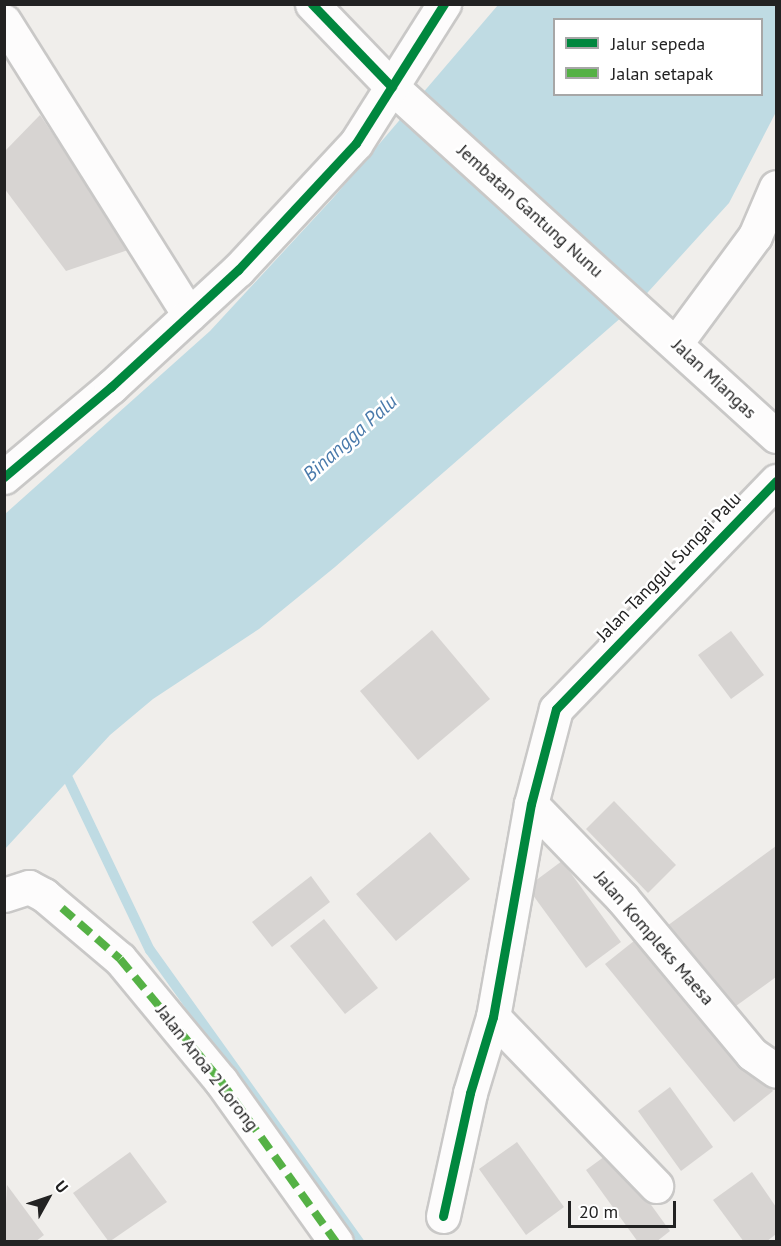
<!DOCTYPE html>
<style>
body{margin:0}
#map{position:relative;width:781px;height:1246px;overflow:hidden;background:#f0eeeb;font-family:"PT Sans",sans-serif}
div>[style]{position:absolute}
.water>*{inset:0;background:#bfdbe3}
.stream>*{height:10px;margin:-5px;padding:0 5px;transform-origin:5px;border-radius:5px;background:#bfdbe3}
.building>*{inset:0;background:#d7d4d2}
.roads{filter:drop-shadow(2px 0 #c9c8c7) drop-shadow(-2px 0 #c9c8c7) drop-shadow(0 2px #c9c8c7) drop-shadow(0 -2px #c9c8c7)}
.minor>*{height:33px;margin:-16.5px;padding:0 16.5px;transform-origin:16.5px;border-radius:16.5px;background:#fdfcfc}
.quiet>*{height:8px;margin-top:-4px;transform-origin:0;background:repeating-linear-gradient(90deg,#55b145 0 15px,transparent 0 23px)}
.cycleway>*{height:9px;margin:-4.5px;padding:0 4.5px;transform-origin:4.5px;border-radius:4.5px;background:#00873e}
span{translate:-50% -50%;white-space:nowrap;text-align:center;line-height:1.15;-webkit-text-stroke:5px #fff;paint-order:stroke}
.street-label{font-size:18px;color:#222}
.water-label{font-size:20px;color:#4a7aab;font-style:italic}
.frame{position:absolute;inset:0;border:6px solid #222;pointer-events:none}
.legend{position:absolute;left:553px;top:18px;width:210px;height:78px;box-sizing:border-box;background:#fff;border:2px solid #a7a7a7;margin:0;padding:8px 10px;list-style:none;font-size:18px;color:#222}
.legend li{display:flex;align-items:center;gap:12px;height:30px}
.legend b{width:30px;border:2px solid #a7a7a7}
.north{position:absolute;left:18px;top:1168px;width:60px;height:60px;-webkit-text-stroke:4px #fff;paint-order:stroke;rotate:50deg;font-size:16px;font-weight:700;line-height:24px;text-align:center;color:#222}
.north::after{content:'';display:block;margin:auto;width:21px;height:27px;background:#222;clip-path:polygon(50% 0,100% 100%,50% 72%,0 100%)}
.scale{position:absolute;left:568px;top:1201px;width:108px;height:27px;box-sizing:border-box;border:3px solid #222;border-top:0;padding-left:8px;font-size:18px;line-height:21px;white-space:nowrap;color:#222;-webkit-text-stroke:4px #fff;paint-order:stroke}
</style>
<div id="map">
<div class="water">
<i style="clip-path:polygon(evenodd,498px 5px,776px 5px,776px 112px,729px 203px,639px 302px,335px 567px,259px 629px,153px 699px,110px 735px,5px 849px,5px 514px,210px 331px,333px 198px,498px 5px,554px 20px,762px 20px,762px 94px,554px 94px,554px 20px)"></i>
</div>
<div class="stream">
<i style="left:63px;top:768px;width:202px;rotate:64.5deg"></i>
<i style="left:150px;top:950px;width:359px;rotate:54.4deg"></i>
</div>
<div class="building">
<i style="clip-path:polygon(40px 115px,131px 249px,66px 271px,4px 188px,4px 152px)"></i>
<i style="clip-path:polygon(432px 630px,490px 699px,418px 760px,360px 691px)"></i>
<i style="clip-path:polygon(731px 631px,764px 675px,731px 699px,698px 655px)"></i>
<i style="clip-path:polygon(614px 801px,676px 865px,648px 893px,586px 829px)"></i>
<i style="clip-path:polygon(430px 832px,470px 879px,396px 941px,356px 894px)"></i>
<i style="clip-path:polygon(776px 846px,776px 977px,729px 1011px,667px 926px)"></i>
<i style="clip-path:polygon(562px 861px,621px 942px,586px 968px,527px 887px)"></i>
<i style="clip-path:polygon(311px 876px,330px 902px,272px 947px,252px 922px)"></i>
<i style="clip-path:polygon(324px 919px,378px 988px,345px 1014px,290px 946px)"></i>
<i style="clip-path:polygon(644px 933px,773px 1091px,734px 1122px,605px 964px)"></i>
<i style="clip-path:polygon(670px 1087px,713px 1147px,681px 1171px,638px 1111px)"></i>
<i style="clip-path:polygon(517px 1142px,564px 1207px,526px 1235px,479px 1169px)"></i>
<i style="clip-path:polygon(612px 1151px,670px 1231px,656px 1242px,638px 1242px,586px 1170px)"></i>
<i style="clip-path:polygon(130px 1152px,167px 1202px,109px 1242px,73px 1193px)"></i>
<i style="clip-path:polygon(752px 1172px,776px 1207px,776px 1234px,766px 1242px,744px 1242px,713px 1200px)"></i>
<i style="clip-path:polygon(7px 1185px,44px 1235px,35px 1242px,4px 1242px)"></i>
</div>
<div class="roads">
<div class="minor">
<i style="left:312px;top:4px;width:115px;rotate:46.1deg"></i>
<i style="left:392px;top:87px;width:519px;rotate:42.27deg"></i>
<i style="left:4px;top:21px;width:347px;rotate:57.8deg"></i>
<i style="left:676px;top:343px;width:133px;rotate:-53.6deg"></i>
<i style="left:755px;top:236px;width:53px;rotate:-66.8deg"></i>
<i style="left:4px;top:477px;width:140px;rotate:-40.1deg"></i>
<i style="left:111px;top:387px;width:173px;rotate:-42.7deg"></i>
<i style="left:238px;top:270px;width:173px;rotate:-47.1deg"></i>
<i style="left:356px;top:143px;width:165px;rotate:-57.7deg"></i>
<i style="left:531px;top:804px;width:131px;rotate:45.9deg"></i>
<i style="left:622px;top:898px;width:203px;rotate:50.2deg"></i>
<i style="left:752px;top:1054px;width:29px;rotate:35deg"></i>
<i style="left:4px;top:895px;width:26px;rotate:-18deg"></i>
<i style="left:29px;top:887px;width:17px;rotate:28deg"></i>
<i style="left:44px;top:895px;width:99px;rotate:40.1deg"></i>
<i style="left:120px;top:959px;width:158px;rotate:50.4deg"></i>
<i style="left:221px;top:1081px;width:198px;rotate:54.5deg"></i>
<i style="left:493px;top:1017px;width:235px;rotate:46deg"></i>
<i style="left:443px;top:1216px;width:126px;rotate:-77.6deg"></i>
<i style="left:470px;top:1093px;width:79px;rotate:-73.2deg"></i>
<i style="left:493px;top:1017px;width:216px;rotate:-79.9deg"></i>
<i style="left:531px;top:804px;width:98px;rotate:-75.3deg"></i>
<i style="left:556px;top:709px;width:317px;rotate:-46deg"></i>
</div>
</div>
<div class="quiet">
<i style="left:62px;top:908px;width:77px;rotate:41.3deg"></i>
<i style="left:120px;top:959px;width:158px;rotate:50.4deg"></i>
<i style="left:221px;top:1081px;width:198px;rotate:54.5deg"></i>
</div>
<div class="cycleway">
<i style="left:312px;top:4px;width:115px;rotate:46.1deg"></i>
<i style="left:4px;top:477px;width:140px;rotate:-40.1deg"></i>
<i style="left:111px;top:387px;width:173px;rotate:-42.7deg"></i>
<i style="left:238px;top:270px;width:173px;rotate:-47.1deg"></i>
<i style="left:356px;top:143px;width:165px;rotate:-57.7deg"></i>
<i style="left:443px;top:1216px;width:126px;rotate:-77.6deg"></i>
<i style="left:470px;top:1093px;width:79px;rotate:-73.2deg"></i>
<i style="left:493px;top:1017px;width:216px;rotate:-79.9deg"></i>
<i style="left:531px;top:804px;width:98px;rotate:-75.3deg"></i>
<i style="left:556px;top:709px;width:317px;rotate:-46deg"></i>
</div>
<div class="street-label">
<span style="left:530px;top:211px;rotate:42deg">Jembatan Gantung Nunu</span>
<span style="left:714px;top:379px;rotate:43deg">Jalan Miangas</span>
<span style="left:669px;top:567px;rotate:-46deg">Jalan Tanggul Sungai Palu</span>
<span style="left:654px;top:938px;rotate:49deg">Jalan Kompleks Maesa</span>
<span style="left:207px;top:1068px;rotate:52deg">Jalan Anoa 2 Lorong</span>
</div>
<div class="water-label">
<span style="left:350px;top:438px;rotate:-42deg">Binangga Palu</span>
</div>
<div class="frame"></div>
<ul class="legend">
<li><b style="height:8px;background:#00873e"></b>Jalur sepeda</li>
<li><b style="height:8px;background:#55b145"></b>Jalan setapak</li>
</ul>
<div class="north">U</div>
<div class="scale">20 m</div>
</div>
